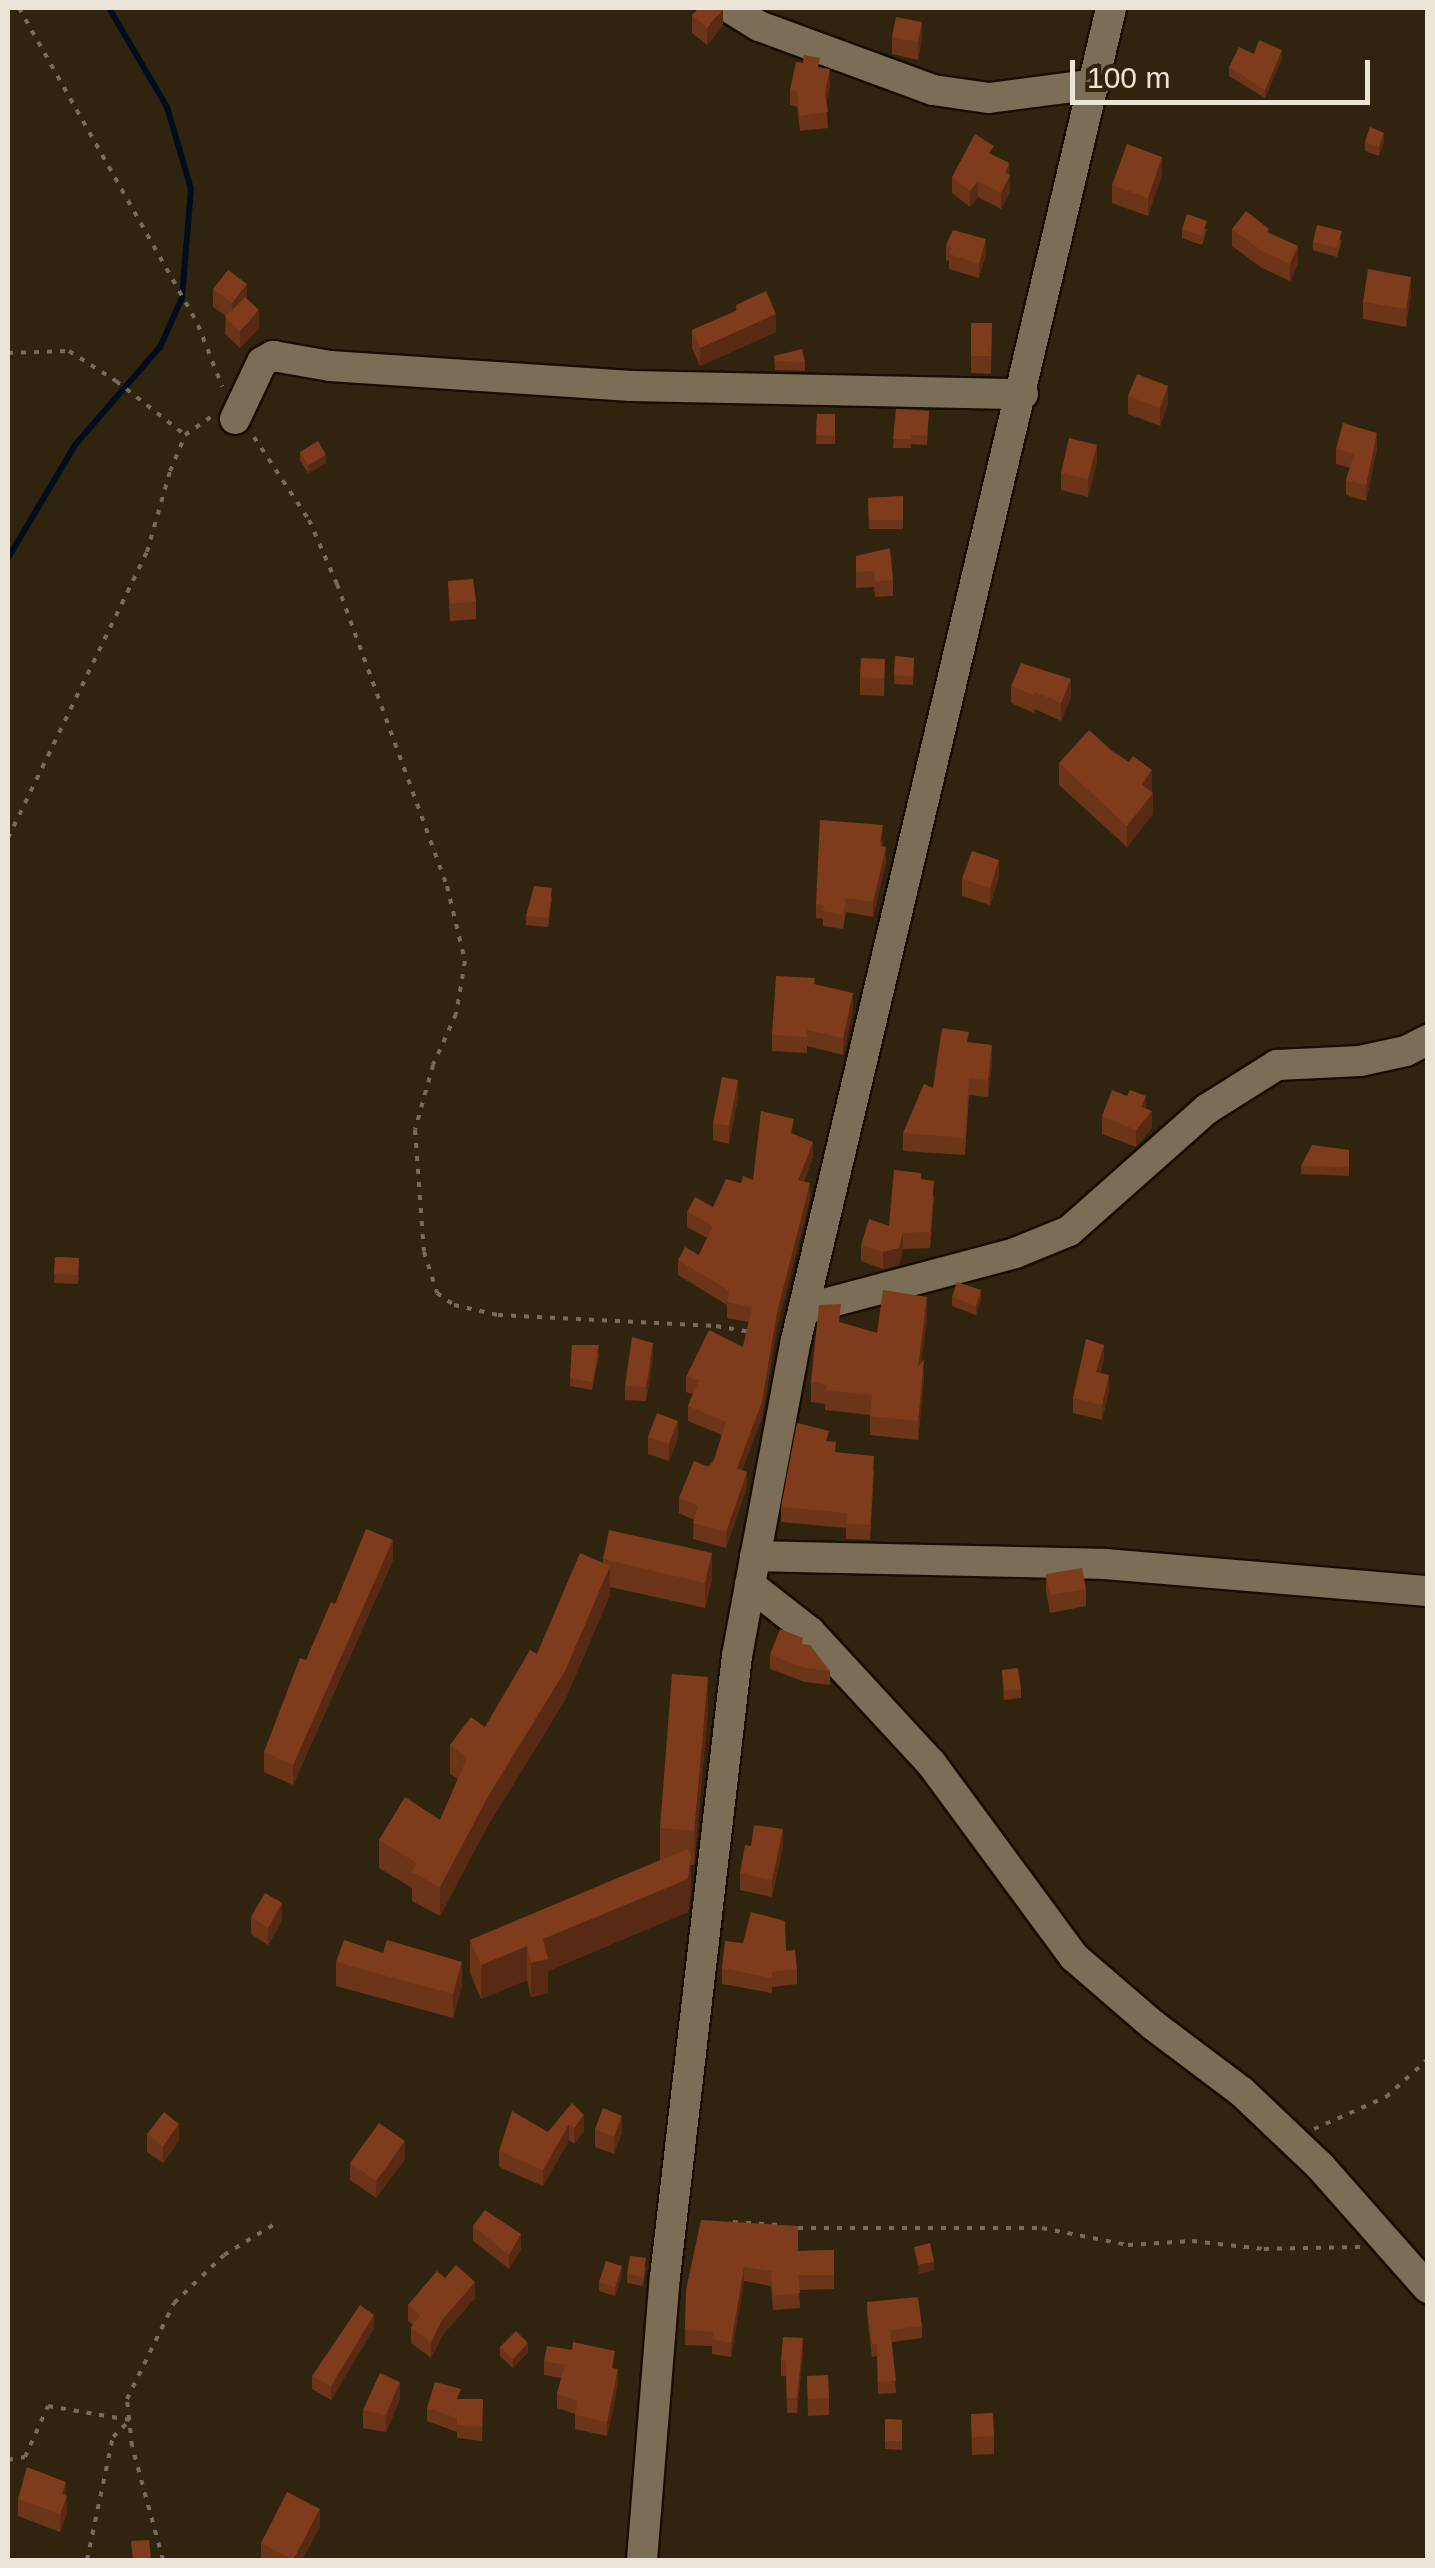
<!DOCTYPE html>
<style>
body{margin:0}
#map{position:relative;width:1435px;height:2568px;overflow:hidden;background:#30240f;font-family:Helvetica,sans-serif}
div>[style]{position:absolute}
.stream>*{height:6px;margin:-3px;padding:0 3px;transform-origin:3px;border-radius:3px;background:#010d1d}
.path>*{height:4px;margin-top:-2px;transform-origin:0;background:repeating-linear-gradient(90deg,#766c5a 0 5px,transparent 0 13px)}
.roads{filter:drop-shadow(2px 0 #180d00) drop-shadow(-2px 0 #180d00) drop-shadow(0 2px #180d00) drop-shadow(0 -2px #180d00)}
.minor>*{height:30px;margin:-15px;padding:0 15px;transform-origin:15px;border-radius:15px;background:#7b6d56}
.wall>*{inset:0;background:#6c3418}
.shaded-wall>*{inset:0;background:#582a14}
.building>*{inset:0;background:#7e3c1c}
span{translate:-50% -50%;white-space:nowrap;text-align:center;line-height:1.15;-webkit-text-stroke:10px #30240f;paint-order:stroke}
.frame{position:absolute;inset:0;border:10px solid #ebe4d7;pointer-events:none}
.scale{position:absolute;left:1070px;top:60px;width:300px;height:45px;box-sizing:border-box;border:5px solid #ebe4d7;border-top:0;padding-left:12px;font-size:30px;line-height:35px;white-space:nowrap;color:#ebe4d7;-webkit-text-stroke:8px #30240f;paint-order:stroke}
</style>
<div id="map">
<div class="stream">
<i style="left:8px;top:558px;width:131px;rotate:-59.3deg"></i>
<i style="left:75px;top:445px;width:130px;rotate:-49.1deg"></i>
<i style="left:160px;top:347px;width:54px;rotate:-65.8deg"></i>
<i style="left:182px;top:298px;width:109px;rotate:-85.3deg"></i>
<i style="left:191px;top:189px;width:85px;rotate:-106.3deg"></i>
<i style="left:167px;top:107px;width:115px;rotate:-120.4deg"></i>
</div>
<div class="path">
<i style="left:19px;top:8px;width:364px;rotate:60.5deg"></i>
<i style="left:198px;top:325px;width:66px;rotate:68.5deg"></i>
<i style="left:8px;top:353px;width:61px;rotate:-1.9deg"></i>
<i style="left:69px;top:351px;width:56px;rotate:32.6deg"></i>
<i style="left:116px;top:381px;width:88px;rotate:38deg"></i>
<i style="left:254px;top:437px;width:100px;rotate:56.5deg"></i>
<i style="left:309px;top:520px;width:70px;rotate:66.4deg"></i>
<i style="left:337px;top:584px;width:321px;rotate:70deg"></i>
<i style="left:447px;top:886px;width:77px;rotate:76.5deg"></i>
<i style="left:465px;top:961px;width:54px;rotate:99.6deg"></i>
<i style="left:456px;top:1014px;width:56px;rotate:114.3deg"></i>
<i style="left:433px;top:1065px;width:67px;rotate:105.5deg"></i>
<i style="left:415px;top:1130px;width:122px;rotate:85.8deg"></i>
<i style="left:424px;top:1252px;width:43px;rotate:72.4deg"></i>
<i style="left:437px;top:1293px;width:21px;rotate:35deg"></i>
<i style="left:454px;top:1305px;width:45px;rotate:12.8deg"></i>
<i style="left:498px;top:1315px;width:218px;rotate:2.9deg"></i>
<i style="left:716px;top:1326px;width:35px;rotate:10deg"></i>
<i style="left:8px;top:838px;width:318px;rotate:-64.1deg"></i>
<i style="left:147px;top:552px;width:84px;rotate:-74.1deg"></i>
<i style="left:170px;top:471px;width:39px;rotate:-67deg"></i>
<i style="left:185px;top:435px;width:33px;rotate:-35deg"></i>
<i style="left:1314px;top:2129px;width:79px;rotate:-24deg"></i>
<i style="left:1386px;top:2097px;width:57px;rotate:-42.1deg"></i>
<i style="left:733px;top:2222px;width:45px;rotate:3.8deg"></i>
<i style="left:798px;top:2228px;width:244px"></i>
<i style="left:1042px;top:2228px;width:88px;rotate:11.2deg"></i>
<i style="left:1128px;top:2245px;width:64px;rotate:-3.6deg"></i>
<i style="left:1192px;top:2241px;width:72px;rotate:6.3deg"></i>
<i style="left:1264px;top:2249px;width:97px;rotate:-1.2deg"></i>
<i style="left:8px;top:2460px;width:17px;rotate:-10deg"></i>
<i style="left:25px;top:2457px;width:56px;rotate:-65.7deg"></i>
<i style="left:48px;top:2406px;width:83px;rotate:9.7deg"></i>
<i style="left:87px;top:2560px;width:126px;rotate:-78.1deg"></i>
<i style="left:113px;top:2437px;width:24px;rotate:-45deg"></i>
<i style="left:163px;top:2560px;width:118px;rotate:-105.2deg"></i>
<i style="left:132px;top:2446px;width:47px;rotate:-96.1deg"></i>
<i style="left:127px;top:2399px;width:107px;rotate:-63.9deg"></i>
<i style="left:174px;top:2303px;width:69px;rotate:-43.8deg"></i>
<i style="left:224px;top:2255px;width:63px;rotate:-31.4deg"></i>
</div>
<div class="roads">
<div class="minor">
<i style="left:730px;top:8px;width:34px;rotate:32deg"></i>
<i style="left:759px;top:26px;width:185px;rotate:20.2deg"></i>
<i style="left:933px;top:90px;width:57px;rotate:8.1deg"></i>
<i style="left:989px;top:98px;width:107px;rotate:-7.5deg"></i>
<i style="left:235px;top:419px;width:63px;rotate:-64.7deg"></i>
<i style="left:262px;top:362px;width:13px;rotate:-29deg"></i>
<i style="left:273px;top:356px;width:58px;rotate:10deg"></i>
<i style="left:330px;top:366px;width:302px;rotate:3.8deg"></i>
<i style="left:631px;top:386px;width:392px;rotate:1.2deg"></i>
<i style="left:805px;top:1309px;width:217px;rotate:-14.9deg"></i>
<i style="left:1015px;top:1253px;width:58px;rotate:-22.2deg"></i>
<i style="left:1069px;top:1231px;width:184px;rotate:-41.5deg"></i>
<i style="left:1207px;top:1109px;width:83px;rotate:-32.2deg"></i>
<i style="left:1277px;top:1065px;width:83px;rotate:-2.8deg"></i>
<i style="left:1360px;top:1061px;width:47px;rotate:-12.3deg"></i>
<i style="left:1406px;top:1051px;width:25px;rotate:-27deg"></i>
<i style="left:755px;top:1556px;width:350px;rotate:1.3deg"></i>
<i style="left:1105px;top:1564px;width:324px;rotate:4.8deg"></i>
<i style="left:750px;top:1585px;width:76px;rotate:38.1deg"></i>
<i style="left:810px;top:1632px;width:178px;rotate:47.3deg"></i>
<i style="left:931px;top:1763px;width:241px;rotate:53.6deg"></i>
<i style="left:1074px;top:1957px;width:104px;rotate:40.7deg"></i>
<i style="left:1153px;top:2025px;width:111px;rotate:37deg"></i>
<i style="left:1242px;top:2092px;width:108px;rotate:43.5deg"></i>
<i style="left:1320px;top:2166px;width:163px;rotate:48.5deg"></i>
<i style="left:642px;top:2560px;width:284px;rotate:-85.4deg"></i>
<i style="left:665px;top:2277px;width:625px;rotate:-83.39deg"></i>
<i style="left:737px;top:1656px;width:72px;rotate:-79.6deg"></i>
<i style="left:750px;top:1585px;width:249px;rotate:-79.4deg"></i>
<i style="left:796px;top:1340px;width:1369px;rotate:-76.69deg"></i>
</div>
</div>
<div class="wall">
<i style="clip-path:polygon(692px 15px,723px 26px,707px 45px,692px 33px)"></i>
<i style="clip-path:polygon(892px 37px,922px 40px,918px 60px,892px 54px)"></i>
<i style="clip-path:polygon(1254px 54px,1282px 58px,1265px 98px,1229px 76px,1229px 67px)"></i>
<i style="clip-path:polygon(820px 67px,830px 85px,826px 102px,828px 128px,800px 131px,797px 107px,790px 105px,790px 90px)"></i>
<i style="clip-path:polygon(1384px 141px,1379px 156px,1365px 151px,1365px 142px)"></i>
<i style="clip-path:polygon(994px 156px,1009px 163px,1010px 191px,1001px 209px,978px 197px,970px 207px,952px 193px,952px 177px)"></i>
<i style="clip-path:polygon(1162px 174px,1148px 216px,1112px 203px,1112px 185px)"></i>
<i style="clip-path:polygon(1182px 229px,1207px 229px,1202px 245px,1182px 238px)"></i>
<i style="clip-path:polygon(1232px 229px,1269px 233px,1298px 264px,1290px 281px,1262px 268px,1232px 246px)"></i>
<i style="clip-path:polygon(1342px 240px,1337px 257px,1313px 250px,1313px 242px)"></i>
<i style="clip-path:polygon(946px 245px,986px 253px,979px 278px,949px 269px,949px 261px,946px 260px)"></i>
<i style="clip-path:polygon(213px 289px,247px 299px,259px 328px,240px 348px,225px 334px,226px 316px,213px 307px)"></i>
<i style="clip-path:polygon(1411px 294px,1406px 327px,1363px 319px,1363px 302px)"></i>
<i style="clip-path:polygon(736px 305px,776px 332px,700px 366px,692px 348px,692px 330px,736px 311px)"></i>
<i style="clip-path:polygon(992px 323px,991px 374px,971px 373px,971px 356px)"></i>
<i style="clip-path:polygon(774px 356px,805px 362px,805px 371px,775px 370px)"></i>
<i style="clip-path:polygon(1128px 396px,1168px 404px,1160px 426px,1128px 414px)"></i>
<i style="clip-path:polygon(896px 409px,929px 411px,927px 445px,911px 444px,911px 448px,893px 448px)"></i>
<i style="clip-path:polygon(817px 414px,835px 414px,835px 444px,816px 444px)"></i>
<i style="clip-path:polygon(1377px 448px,1366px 501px,1346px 495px,1346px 480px,1350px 468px,1336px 464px,1336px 449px)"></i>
<i style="clip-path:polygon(300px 452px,326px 463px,308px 473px,300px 460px)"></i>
<i style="clip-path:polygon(1097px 462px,1088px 497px,1061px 490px,1061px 473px)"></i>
<i style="clip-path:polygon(903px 496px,903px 529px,869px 529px,868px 498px)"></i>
<i style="clip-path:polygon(856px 556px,893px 580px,893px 596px,875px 597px,874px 587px,856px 588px)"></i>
<i style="clip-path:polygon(448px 581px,476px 601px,476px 619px,450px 621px)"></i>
<i style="clip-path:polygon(895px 656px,914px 658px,913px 685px,894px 684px)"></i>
<i style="clip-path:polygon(885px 659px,884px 696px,860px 695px,860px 677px)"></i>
<i style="clip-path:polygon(1011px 686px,1071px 697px,1061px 721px,1035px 709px,1034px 713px,1011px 703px)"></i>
<i style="clip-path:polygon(1059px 763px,1152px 792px,1153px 814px,1127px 847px,1059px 785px)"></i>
<i style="clip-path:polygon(883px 840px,882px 846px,886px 862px,873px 917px,846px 912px,843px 929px,823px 926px,823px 919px,816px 918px,816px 904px)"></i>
<i style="clip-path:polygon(999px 877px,990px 905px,962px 896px,962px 879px)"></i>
<i style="clip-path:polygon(552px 897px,548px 927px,526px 925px,526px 916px)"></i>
<i style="clip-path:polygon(814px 984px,853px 1009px,843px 1055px,807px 1046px,807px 1053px,772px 1051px,772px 1035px)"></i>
<i style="clip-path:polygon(969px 1043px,992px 1063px,988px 1097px,969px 1095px,965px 1155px,903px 1151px,903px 1133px,933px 1088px)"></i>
<i style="clip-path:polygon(738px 1097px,729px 1144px,713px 1140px,713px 1123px)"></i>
<i style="clip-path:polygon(1146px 1108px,1152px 1128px,1136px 1147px,1102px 1134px,1102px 1116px)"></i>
<i style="clip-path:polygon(794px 1134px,813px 1157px,804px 1181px,810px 1198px,777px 1327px,762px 1418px,742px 1470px,747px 1487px,726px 1548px,693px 1539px,694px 1520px,679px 1513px,679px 1498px,714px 1460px,722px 1435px,688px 1421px,688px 1406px,693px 1394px,686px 1392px,686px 1377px,743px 1347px,749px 1322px,727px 1318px,727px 1305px,678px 1275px,678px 1260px,699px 1255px,707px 1238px,687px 1227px,687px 1212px,713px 1207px,741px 1183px,753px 1180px)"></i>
<i style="clip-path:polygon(1349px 1150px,1349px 1176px,1301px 1174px,1301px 1166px)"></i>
<i style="clip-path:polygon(921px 1179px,934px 1197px,930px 1248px,903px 1249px,899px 1265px,883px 1269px,861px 1261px,861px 1245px,889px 1226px)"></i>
<i style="clip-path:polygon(55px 1257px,79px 1258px,78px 1284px,54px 1283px)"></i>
<i style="clip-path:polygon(952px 1297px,981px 1299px,976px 1315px,952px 1306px)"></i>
<i style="clip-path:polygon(927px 1317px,921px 1363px,924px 1378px,918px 1440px,870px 1435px,870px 1415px,825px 1410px,825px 1404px,811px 1402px,811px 1382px,841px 1323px,877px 1333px)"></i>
<i style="clip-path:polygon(572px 1345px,599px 1354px,592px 1390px,570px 1386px)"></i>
<i style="clip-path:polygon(653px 1357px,646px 1401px,625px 1400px,625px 1386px)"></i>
<i style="clip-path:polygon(1104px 1360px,1100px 1373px,1109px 1390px,1102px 1420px,1073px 1413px,1073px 1398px)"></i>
<i style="clip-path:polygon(648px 1437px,678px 1438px,669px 1461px,648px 1454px)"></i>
<i style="clip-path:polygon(829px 1441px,836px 1452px,874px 1471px,870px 1540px,846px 1539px,846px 1528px,781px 1522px,781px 1507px)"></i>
<i style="clip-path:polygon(603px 1559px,712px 1579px,705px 1608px,610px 1587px,610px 1595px,565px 1700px,487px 1827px,440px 1916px,412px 1901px,412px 1888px,379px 1868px,379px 1840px,440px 1820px,458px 1779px,450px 1774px,450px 1745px,485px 1727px,603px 1563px)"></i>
<i style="clip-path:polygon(393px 1560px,293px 1785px,264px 1772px,264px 1752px,306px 1660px,335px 1604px)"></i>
<i style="clip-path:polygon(1046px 1574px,1086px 1589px,1086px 1606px,1050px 1613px,1046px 1591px)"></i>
<i style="clip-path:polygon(770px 1655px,830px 1671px,830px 1685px,805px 1682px,770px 1669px)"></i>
<i style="clip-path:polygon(1002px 1670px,1021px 1689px,1021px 1698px,1004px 1700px)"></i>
<i style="clip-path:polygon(708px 1711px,694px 1865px,691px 1865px,691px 1889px,688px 1912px,548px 1971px,548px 1993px,531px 1997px,527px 1980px,481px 1999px,470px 1973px,470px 1940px,660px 1860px,660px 1828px)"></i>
<i style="clip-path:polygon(751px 1846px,783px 1846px,772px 1897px,740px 1890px,740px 1873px)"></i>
<i style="clip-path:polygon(251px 1917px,282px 1921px,268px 1945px,251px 1934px)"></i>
<i style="clip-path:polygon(786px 1951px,797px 1969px,797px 1984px,772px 1987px,772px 1993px,722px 1984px,722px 1968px)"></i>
<i style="clip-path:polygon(336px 1962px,462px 1986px,453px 2018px,336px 1986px)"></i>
<i style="clip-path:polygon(572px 2103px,584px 2131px,574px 2144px,569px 2140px,543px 2186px,499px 2167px,499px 2151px,548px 2132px)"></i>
<i style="clip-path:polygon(595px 2129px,622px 2133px,614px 2154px,595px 2147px)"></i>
<i style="clip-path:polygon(147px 2134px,179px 2141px,163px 2163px,147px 2152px)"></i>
<i style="clip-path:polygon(405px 2159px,376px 2198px,350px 2180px,350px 2163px)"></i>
<i style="clip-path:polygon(701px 2220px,798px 2251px,834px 2250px,834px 2289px,799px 2290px,800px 2308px,773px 2310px,771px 2286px,744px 2281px,731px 2357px,712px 2354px,712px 2346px,685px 2345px,686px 2291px)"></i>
<i style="clip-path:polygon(473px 2226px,521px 2249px,509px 2269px,473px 2241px)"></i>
<i style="clip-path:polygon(646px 2267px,643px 2286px,627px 2283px,627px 2274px)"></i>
<i style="clip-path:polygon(622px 2274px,615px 2296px,599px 2291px,599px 2282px)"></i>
<i style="clip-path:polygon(445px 2278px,475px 2298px,442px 2336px,431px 2358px,411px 2343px,411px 2328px,413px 2325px,408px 2321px,408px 2305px)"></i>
<i style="clip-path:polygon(867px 2302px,922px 2326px,922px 2338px,892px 2342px,896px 2393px,878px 2394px,877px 2356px,872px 2357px,867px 2314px)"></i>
<i style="clip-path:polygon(374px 2328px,331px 2400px,312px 2389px,312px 2376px)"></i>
<i style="clip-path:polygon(500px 2347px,528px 2352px,513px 2368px,500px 2356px)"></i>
<i style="clip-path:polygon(803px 2354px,797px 2413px,787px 2413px,786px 2376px,781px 2376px,781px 2360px)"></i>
<i style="clip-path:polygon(544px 2361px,614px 2368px,618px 2384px,607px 2436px,575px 2429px,575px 2414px,557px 2408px,557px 2394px,561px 2378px,544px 2375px)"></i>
<i style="clip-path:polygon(807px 2376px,829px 2398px,829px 2415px,808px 2416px)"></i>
<i style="clip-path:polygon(400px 2399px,386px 2432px,363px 2428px,363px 2410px)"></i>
<i style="clip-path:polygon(461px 2399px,483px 2399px,482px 2441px,457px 2438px,457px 2432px,427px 2421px,427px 2408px)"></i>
<i style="clip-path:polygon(971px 2414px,994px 2436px,994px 2454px,972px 2455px)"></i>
<i style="clip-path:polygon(885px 2419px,902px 2420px,902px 2450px,885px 2449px)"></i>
<i style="clip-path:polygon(18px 2499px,67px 2513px,60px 2532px,18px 2516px)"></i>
<i style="clip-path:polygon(320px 2526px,302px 2560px,261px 2560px,261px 2543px)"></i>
</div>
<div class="shaded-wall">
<i style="clip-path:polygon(723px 9px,723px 26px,707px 45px,707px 28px)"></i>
<i style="clip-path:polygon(922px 22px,922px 40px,918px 60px,918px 42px)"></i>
<i style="clip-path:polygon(1282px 50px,1282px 58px,1265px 98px,1265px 90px)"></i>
<i style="clip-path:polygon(830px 69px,830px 85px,825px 109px,825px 93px)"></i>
<i style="clip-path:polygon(1384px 133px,1384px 141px,1379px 156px,1379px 147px)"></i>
<i style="clip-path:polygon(1162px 157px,1162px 174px,1148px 216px,1148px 198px)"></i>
<i style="clip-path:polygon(1009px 163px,1010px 191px,1001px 209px,1001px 193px,1005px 173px)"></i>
<i style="clip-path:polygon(978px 181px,978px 197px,970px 207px,970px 191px)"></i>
<i style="clip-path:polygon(986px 239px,986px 253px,979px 278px,979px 264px)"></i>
<i style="clip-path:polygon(1298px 246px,1298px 264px,1290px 281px,1290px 264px)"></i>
<i style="clip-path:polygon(1411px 277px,1411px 294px,1406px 327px,1406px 309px)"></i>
<i style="clip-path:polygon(247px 284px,247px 301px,232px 321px,232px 303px)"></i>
<i style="clip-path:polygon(259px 310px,259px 328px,240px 348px,240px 331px)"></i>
<i style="clip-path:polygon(776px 314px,776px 332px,700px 366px,700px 348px)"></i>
<i style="clip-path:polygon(1168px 386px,1168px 404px,1160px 426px,1160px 408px)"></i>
<i style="clip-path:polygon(1377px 433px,1377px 448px,1366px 501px,1366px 485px)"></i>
<i style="clip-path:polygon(1097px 445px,1097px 462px,1088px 497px,1088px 479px)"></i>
<i style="clip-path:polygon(326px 455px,326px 463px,308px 473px,308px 465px)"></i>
<i style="clip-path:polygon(1071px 679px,1071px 697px,1061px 721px,1061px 703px)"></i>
<i style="clip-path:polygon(1152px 770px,1152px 791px,1142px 806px,1153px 793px,1153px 814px,1127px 847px,1127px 826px,1142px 785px)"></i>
<i style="clip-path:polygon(886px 847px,886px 862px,873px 917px,873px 902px)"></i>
<i style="clip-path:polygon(999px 860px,999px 877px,990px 905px,990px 888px)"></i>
<i style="clip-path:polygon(853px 993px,853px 1009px,843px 1055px,843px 1038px)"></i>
<i style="clip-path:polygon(992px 1045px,992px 1063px,988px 1097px,988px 1080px)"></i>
<i style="clip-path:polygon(738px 1080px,738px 1097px,729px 1144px,729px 1126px)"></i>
<i style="clip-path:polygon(1146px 1096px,1146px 1113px,1152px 1111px,1152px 1128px,1136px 1147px,1136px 1130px)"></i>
<i style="clip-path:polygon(813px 1142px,813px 1157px,798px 1195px,798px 1180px)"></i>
<i style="clip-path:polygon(810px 1183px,810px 1198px,777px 1327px,762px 1418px,737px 1483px,737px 1468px)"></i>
<i style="clip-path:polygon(903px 1233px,903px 1249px,899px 1265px,883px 1269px,883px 1252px)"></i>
<i style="clip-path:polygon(981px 1290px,981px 1299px,976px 1315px,976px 1306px)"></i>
<i style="clip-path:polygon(927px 1297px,927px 1317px,918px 1387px,918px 1367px)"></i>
<i style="clip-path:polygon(653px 1343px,653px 1357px,646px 1401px,646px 1387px)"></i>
<i style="clip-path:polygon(1104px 1345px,1104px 1360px,1096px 1387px,1096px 1372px)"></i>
<i style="clip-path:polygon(924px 1359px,924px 1378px,918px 1440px,918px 1421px)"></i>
<i style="clip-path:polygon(1109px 1375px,1109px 1390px,1102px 1420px,1102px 1405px)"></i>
<i style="clip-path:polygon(678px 1421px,678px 1438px,669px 1461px,669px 1444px)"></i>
<i style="clip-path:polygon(747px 1472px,747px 1487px,726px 1548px,726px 1532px)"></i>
<i style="clip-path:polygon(393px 1540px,393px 1560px,293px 1785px,293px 1765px)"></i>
<i style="clip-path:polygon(712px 1553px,712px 1579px,705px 1608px,705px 1583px)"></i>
<i style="clip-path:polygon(610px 1566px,610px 1595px,565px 1700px,487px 1827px,440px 1916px,440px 1887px)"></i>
<i style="clip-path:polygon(708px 1677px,708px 1711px,694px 1865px,694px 1831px)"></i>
<i style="clip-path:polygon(783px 1829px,783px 1846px,772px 1897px,772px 1880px)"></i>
<i style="clip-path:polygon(691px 1856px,691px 1889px,688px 1912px,548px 1971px,548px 1993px,531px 1997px,531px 1963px,543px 1939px)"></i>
<i style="clip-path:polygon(282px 1903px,282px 1921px,268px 1945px,268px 1928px)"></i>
<i style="clip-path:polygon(527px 1946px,527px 1980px,481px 1999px,481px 1965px)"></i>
<i style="clip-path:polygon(462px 1962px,462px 1986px,453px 2018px,453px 1994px)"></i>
<i style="clip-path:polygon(584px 2115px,584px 2131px,574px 2144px,574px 2128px)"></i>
<i style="clip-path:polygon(622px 2116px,622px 2133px,614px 2154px,614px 2137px)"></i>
<i style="clip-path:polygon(179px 2124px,179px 2141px,163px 2163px,163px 2146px)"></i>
<i style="clip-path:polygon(569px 2124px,569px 2140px,543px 2186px,543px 2170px)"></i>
<i style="clip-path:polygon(405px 2141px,405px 2159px,376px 2198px,376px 2181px)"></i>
<i style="clip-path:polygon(521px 2234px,521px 2249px,509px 2269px,509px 2255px)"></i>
<i style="clip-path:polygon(934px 2262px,934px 2271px,918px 2274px,918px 2265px)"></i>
<i style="clip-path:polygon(622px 2266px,622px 2274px,615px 2296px,615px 2287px)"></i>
<i style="clip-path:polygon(744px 2267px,744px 2281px,731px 2357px,731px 2343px)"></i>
<i style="clip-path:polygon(475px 2282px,475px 2298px,442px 2336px,431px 2358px,431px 2342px,442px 2320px)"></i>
<i style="clip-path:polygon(374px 2315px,374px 2328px,331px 2400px,331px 2386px)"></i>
<i style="clip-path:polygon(803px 2338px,803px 2354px,797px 2413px,797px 2398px)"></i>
<i style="clip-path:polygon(528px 2343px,528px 2352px,513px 2368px,513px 2359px)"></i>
<i style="clip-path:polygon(618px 2369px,618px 2384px,607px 2436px,607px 2422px)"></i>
<i style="clip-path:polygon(400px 2382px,400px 2399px,386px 2432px,386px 2415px)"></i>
<i style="clip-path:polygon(66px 2482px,67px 2513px,60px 2532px,62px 2494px)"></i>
<i style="clip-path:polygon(320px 2509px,320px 2526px,302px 2560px,293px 2560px)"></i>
</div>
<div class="building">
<i style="clip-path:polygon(699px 8px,721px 8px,723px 9px,707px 28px,692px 15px)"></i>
<i style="clip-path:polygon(896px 17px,922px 22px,918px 42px,892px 37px)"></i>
<i style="clip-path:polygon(1259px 40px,1282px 50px,1265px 90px,1229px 67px,1239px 47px,1254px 54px)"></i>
<i style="clip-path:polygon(804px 55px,820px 58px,818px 67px,830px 69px,825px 93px,828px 112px,800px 116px,797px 91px,790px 90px,796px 62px,803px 63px)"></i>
<i style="clip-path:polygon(1370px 127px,1384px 133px,1379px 147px,1365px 142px)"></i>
<i style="clip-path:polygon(975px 134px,994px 146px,989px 153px,1009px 163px,1005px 173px,1010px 175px,1001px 193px,978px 181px,970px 191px,952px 177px)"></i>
<i style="clip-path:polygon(1127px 144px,1162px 157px,1148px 198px,1112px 185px)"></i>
<i style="clip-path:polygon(1246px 211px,1269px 229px,1267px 232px,1298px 246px,1290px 264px,1262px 251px,1232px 229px)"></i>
<i style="clip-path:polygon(1187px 214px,1207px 221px,1202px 236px,1182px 229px)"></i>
<i style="clip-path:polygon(1317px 225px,1342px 231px,1337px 248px,1313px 242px)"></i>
<i style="clip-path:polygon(953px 230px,986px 239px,979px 264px,949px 254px,952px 248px,946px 245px)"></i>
<i style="clip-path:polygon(1368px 269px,1411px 277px,1406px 309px,1363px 302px)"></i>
<i style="clip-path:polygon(228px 270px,247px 284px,232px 303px,213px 289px)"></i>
<i style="clip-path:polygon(766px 291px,776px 314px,700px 348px,692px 330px,738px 310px,736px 305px)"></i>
<i style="clip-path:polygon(245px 297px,259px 310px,240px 331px,225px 317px)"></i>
<i style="clip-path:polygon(971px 323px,992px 323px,991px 356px,971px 356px)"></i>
<i style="clip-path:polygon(802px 349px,805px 362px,775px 361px,774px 356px)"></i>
<i style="clip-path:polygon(1137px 374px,1168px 386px,1160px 408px,1128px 396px)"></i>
<i style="clip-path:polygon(896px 409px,929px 411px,927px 436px,911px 435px,911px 439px,893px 439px)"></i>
<i style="clip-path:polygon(817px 414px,835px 414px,835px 436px,816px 435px)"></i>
<i style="clip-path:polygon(1343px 423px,1377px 433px,1366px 485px,1346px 480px,1354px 454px,1336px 449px)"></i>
<i style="clip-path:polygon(1069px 438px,1097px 445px,1088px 479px,1061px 473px)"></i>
<i style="clip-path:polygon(318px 441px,326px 455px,308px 465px,300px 452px)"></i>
<i style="clip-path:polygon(903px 496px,903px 520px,869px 520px,868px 498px)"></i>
<i style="clip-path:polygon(890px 548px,893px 580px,875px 582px,874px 571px,856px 572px,856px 556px)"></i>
<i style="clip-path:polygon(473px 579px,476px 601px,450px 604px,448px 581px)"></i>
<i style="clip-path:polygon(895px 656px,914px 658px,913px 677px,894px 675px)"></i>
<i style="clip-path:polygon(861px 658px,885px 659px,884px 679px,860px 677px)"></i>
<i style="clip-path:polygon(1021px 663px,1071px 679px,1061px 703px,1035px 692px,1034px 695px,1011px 686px)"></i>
<i style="clip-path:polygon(1089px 730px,1112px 751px,1129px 762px,1133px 756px,1152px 770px,1142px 785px,1153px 793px,1127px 826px,1059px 763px)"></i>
<i style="clip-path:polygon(820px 820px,883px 825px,880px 846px,886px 847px,873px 902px,846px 898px,843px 915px,823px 911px,824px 905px,816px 904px)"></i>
<i style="clip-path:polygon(972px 851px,999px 860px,990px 888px,962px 879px)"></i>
<i style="clip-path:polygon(534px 886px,552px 888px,548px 918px,526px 916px)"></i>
<i style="clip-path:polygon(776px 976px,815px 978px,814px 984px,853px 993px,843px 1038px,807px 1030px,807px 1037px,772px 1035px)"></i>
<i style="clip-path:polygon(942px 1028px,969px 1032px,967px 1042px,992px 1045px,988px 1080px,969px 1078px,965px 1138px,903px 1133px,924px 1084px,933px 1088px)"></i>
<i style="clip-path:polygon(722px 1077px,738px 1080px,729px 1126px,713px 1123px)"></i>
<i style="clip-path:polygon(1112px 1090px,1127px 1096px,1130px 1090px,1146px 1096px,1142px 1107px,1152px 1111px,1136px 1130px,1102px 1116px)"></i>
<i style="clip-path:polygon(761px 1111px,794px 1119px,791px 1133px,813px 1142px,798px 1180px,810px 1183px,777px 1312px,762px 1402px,737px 1468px,747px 1472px,726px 1532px,693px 1523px,698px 1506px,679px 1498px,694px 1461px,709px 1467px,714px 1460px,726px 1422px,688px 1406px,699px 1380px,686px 1377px,709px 1330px,743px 1347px,752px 1307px,727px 1302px,729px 1291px,678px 1260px,685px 1247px,699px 1255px,713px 1226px,687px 1212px,695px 1197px,713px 1207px,726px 1179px,741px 1183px,743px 1176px,753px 1180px)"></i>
<i style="clip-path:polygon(1312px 1145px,1349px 1150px,1349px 1167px,1301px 1166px)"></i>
<i style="clip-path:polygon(894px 1170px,921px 1173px,921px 1179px,934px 1181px,930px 1232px,903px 1233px,899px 1248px,883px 1252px,861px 1245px,869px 1219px,889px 1226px)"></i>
<i style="clip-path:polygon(55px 1257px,79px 1258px,78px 1275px,54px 1274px)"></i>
<i style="clip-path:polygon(957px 1282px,981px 1290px,976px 1306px,952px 1297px)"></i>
<i style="clip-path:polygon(883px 1290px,927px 1297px,918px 1367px,924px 1359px,918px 1421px,870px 1416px,872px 1395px,825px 1390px,827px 1385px,811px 1382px,819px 1305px,841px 1304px,839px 1322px,877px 1333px)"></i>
<i style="clip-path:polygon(632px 1337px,653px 1343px,646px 1387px,625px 1386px)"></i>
<i style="clip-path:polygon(1086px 1339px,1104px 1345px,1096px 1372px,1109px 1375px,1102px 1405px,1073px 1398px)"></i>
<i style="clip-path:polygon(572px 1345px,599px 1345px,592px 1382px,570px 1378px)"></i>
<i style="clip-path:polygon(657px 1413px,678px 1421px,669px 1444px,648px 1437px)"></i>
<i style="clip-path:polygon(797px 1423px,829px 1431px,826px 1441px,836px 1442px,835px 1452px,874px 1456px,870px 1525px,846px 1524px,847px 1513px,781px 1507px)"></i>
<i style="clip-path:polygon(366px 1529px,393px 1540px,293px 1765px,264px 1752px,300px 1658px,306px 1660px,331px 1602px,335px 1604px)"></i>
<i style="clip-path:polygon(609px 1530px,712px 1553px,705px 1583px,603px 1559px)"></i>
<i style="clip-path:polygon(580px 1553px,610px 1566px,565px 1671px,487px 1798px,440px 1887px,412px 1872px,417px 1863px,379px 1840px,405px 1797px,440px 1820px,467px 1758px,450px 1745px,471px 1717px,485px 1727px,530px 1650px,537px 1654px)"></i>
<i style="clip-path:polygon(1082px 1568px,1086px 1589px,1050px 1595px,1046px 1574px)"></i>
<i style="clip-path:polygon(780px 1629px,803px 1638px,802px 1644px,810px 1645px,830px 1671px,805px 1668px,770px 1655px)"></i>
<i style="clip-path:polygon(1018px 1668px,1021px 1689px,1004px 1691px,1002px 1670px)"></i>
<i style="clip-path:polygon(672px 1674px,708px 1677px,694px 1831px,660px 1828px)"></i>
<i style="clip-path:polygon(754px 1825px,783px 1829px,772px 1880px,740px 1873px,745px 1845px,751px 1846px)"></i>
<i style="clip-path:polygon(688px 1849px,691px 1856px,688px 1879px,543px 1939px,548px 1959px,531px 1963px,527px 1946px,481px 1965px,470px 1940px)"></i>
<i style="clip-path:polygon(265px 1893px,282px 1903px,268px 1928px,251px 1917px)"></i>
<i style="clip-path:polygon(751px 1912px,785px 1921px,786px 1951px,795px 1950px,797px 1969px,772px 1972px,772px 1978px,722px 1968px,725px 1941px,743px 1943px)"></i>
<i style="clip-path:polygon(344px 1940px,383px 1953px,387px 1940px,462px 1962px,453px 1994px,336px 1962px)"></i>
<i style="clip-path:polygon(572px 2103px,584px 2115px,574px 2128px,569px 2124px,543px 2170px,499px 2151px,512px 2111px,548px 2132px)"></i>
<i style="clip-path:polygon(603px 2108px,622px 2116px,614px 2137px,595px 2129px)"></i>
<i style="clip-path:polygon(164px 2112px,179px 2124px,163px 2146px,147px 2134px)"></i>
<i style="clip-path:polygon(379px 2123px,405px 2141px,376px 2181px,350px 2163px)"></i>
<i style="clip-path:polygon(485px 2210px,521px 2234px,509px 2255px,473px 2226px)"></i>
<i style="clip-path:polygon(701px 2220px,798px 2226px,798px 2251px,834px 2250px,834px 2275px,798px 2275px,800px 2293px,773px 2296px,771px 2271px,744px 2267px,731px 2343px,712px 2339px,714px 2332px,685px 2330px,686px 2291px)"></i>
<i style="clip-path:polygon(930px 2243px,934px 2262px,918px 2265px,914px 2247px)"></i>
<i style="clip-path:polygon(630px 2256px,646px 2258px,643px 2277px,627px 2274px)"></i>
<i style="clip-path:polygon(606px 2261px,622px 2266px,615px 2287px,599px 2282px)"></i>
<i style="clip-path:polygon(456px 2265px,475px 2282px,442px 2320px,431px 2342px,411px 2328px,420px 2315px,408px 2305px,437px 2271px,445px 2278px)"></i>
<i style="clip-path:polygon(918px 2297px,922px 2326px,890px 2330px,896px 2381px,878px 2382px,877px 2344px,872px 2344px,867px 2302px)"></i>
<i style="clip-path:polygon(360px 2305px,374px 2315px,331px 2386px,312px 2376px)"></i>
<i style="clip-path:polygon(516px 2331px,528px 2343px,513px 2359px,500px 2347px)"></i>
<i style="clip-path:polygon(783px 2337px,803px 2338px,797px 2398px,787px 2398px,786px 2361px,781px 2360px)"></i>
<i style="clip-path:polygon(573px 2342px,615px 2351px,612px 2368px,618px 2369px,607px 2422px,575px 2415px,578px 2401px,557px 2394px,565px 2365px,544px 2361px,547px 2346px,572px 2350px)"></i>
<i style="clip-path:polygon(380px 2373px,400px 2382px,386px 2415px,363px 2410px)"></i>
<i style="clip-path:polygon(828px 2375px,829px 2398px,808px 2399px,807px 2376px)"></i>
<i style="clip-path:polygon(435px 2382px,461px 2389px,457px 2399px,483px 2399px,482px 2427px,457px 2425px,457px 2418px,427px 2408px)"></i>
<i style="clip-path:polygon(993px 2413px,994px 2436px,972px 2437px,971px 2414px)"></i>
<i style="clip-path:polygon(885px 2419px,902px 2420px,902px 2441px,885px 2441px)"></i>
<i style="clip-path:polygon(27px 2467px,66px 2482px,62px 2494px,67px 2496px,60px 2514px,18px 2499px)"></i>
<i style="clip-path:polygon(287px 2492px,320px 2509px,293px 2560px,261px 2543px)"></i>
<i style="clip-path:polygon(149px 2540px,151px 2559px,133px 2560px,131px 2541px)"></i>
</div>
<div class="frame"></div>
<div class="scale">100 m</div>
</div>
